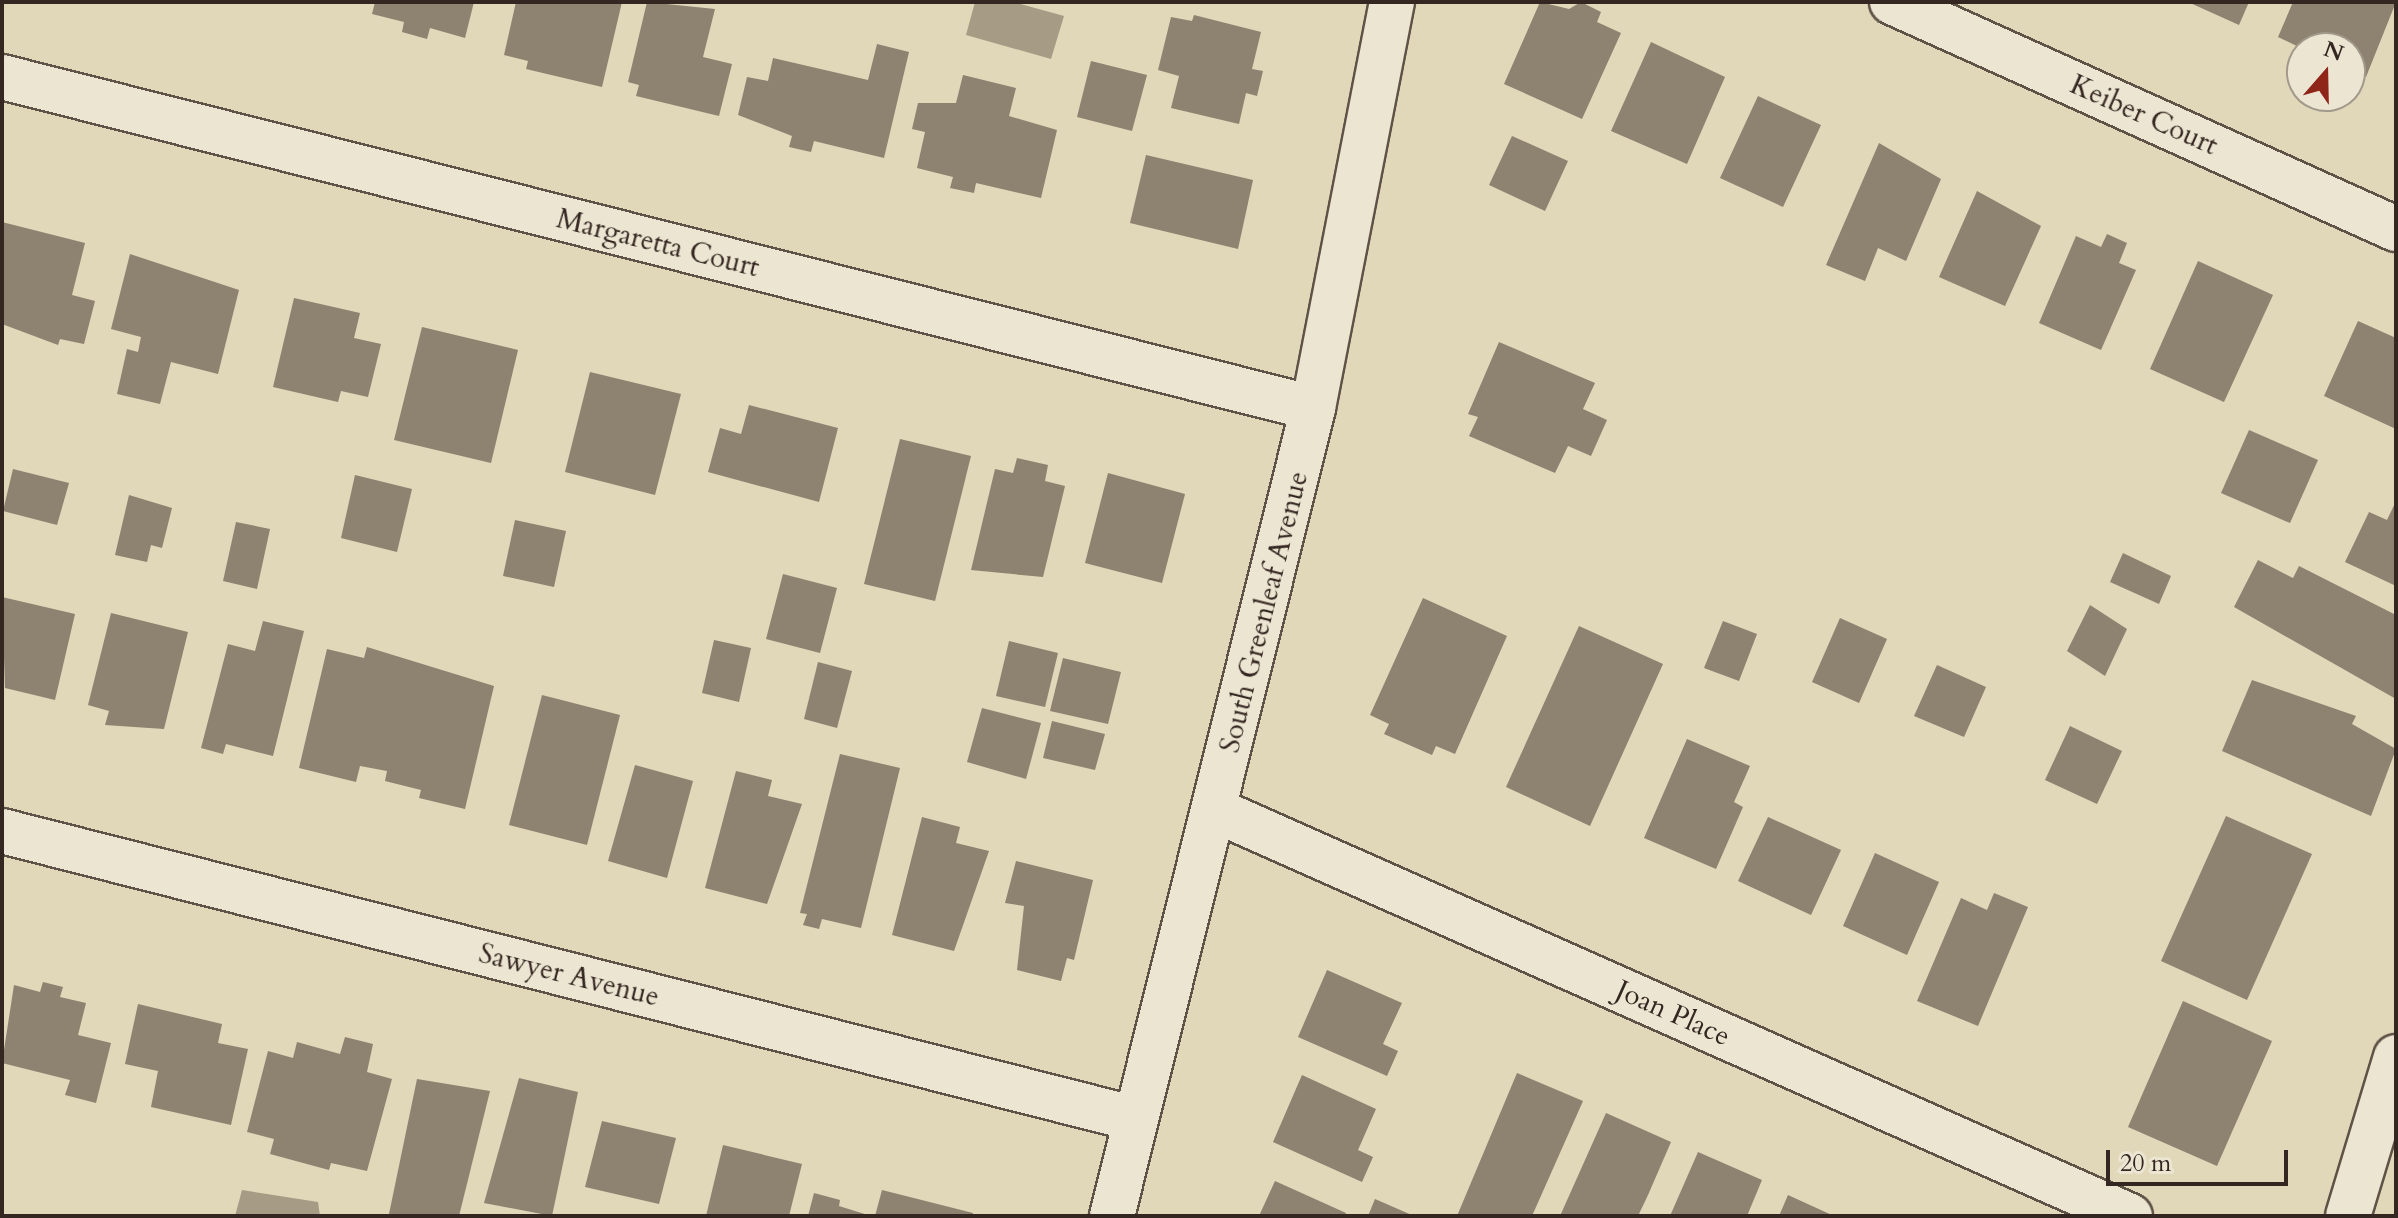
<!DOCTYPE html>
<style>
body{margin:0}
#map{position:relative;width:2398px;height:1218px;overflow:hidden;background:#e1d7b9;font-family:Cardo,serif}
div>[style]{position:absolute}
.water>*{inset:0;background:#a69b85}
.building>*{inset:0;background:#8e8270}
.roads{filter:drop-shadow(2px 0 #5f5246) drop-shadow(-2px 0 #5f5246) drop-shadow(0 2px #5f5246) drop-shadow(0 -2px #5f5246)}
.minor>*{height:44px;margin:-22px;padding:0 22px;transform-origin:22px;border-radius:22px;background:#ece5d2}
.tertiary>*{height:44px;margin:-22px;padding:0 22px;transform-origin:22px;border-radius:22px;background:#ece5d2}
span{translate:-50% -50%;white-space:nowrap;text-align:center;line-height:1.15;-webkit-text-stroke:6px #ece5d2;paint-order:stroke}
.street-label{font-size:28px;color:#342620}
.frame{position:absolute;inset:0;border:4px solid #342620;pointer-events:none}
.north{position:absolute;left:2286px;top:32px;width:80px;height:80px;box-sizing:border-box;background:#ece5d2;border:2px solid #a2998b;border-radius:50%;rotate:20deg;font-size:22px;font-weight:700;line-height:32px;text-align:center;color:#342620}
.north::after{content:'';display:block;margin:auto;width:28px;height:36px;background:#8f2418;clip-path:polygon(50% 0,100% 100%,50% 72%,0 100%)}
.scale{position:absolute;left:2106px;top:1150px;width:182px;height:36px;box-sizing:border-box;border:4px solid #342620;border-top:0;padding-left:10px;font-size:24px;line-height:28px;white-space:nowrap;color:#342620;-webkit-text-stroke:6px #ece5d2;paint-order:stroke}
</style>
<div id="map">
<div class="water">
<i style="clip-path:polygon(975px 2px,1013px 2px,1064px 16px,1051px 59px,966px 35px)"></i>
<i style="clip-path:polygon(242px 1190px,318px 1202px,320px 1216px,235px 1216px)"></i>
</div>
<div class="building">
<i style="clip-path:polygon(375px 2px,474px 2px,465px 38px,430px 28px,427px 39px,402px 32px,404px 22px,372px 14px)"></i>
<i style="clip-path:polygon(516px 2px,622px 2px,602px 87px,526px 69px,528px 61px,504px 55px)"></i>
<i style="clip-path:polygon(647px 2px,715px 9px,703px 57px,732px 64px,719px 116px,636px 96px,639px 85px,628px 82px)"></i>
<i style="clip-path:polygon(1540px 2px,1569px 9px,1581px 2px,1601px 12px,1597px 22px,1621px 33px,1582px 119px,1504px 84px)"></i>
<i style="clip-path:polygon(2188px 2px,2249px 2px,2239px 25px)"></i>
<i style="clip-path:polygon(2293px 2px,2396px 2px,2366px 77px,2350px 70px,2350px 48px,2301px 48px,2278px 37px)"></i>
<i style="clip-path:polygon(1194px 15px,1261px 32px,1252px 69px,1263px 71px,1257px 96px,1246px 93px,1239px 124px,1171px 108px,1179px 76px,1158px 70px,1171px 17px,1192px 21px)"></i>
<i style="clip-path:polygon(1651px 42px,1725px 77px,1687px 164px,1611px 131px)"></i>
<i style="clip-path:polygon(877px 44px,909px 52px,884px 158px,814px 141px,811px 152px,789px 147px,792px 136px,738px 115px,747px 77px,768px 81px,773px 58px,868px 80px)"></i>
<i style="clip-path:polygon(1091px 61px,1147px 75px,1132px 131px,1077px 117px)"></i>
<i style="clip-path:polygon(963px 75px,1016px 88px,1009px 116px,1057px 130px,1041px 198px,976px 183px,974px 193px,950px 188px,953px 177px,917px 168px,925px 132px,912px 129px,918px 103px,956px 103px)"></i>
<i style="clip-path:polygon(1758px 96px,1821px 125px,1783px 207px,1720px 178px)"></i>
<i style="clip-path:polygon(1512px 136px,1568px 161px,1545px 211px,1489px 185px)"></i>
<i style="clip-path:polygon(1879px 143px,1941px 179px,1906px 261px,1878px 248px,1865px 281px,1826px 265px)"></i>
<i style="clip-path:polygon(1146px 155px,1253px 180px,1238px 249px,1130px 223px)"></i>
<i style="clip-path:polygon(1977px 191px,2041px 226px,2005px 306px,1939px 277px)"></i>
<i style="clip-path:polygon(2px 222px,85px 243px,72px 295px,95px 301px,84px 344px,60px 339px,58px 345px,2px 324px)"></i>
<i style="clip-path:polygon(2107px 234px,2127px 243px,2119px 263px,2136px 270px,2101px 350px,2039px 323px,2076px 236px,2101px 247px)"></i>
<i style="clip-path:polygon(130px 254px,239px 290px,218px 374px,171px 362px,160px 404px,117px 394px,127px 349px,138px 352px,141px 337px,111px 329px)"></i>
<i style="clip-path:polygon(2198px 261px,2273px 295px,2224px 402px,2150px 369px)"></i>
<i style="clip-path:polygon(294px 298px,360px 313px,354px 338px,381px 344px,368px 397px,341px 391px,338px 402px,273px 387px)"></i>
<i style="clip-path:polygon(2358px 321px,2396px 338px,2396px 429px,2324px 396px)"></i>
<i style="clip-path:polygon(422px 327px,518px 350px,491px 463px,394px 440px)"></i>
<i style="clip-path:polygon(1499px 342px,1595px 383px,1583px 409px,1607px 420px,1591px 456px,1568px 446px,1555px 473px,1469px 436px,1478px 417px,1468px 414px)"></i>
<i style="clip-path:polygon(590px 372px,681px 394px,655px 495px,565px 472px)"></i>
<i style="clip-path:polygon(749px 405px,838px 428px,819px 502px,708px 472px,720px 428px,741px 434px)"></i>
<i style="clip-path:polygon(2249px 430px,2318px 460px,2290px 523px,2221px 493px)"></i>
<i style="clip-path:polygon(900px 439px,971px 456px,935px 601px,864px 584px)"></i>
<i style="clip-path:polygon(1017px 458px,1048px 465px,1045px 481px,1065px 486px,1043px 577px,971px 570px,995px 469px,1013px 473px)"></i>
<i style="clip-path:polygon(13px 469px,69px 483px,57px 525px,3px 511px)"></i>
<i style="clip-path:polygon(1108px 473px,1185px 494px,1162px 583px,1085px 563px)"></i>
<i style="clip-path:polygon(355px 475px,412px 489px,397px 552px,341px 538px)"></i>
<i style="clip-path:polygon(129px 495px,172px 508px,162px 548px,151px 545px,147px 562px,115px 555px)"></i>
<i style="clip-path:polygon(2396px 501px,2396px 586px,2345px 562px,2369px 512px,2387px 520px)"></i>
<i style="clip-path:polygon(515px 520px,566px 531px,554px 587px,503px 576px)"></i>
<i style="clip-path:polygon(236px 522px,270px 529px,257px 589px,223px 581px)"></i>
<i style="clip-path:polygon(2123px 553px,2171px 576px,2159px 604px,2110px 582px)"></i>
<i style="clip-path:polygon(2258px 560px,2293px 578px,2299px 566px,2396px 615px,2396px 699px,2234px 607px)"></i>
<i style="clip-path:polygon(783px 574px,837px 588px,820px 653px,766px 639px)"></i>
<i style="clip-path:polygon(2px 597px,75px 614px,55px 700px,5px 688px)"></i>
<i style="clip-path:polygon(1423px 598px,1507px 636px,1455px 754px,1436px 746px,1432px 755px,1384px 734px,1389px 724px,1370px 715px)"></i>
<i style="clip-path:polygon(2090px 605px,2127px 629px,2105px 676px,2067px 651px)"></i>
<i style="clip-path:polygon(111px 613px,188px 632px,164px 729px,105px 725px,109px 711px,88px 705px)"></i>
<i style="clip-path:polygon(1840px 618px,1887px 639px,1859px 703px,1812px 682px)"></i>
<i style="clip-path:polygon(263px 621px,304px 631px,273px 756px,226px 744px,223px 754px,201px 748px,228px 644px,255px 651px)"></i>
<i style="clip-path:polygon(1723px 621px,1757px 634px,1739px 681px,1704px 668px)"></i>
<i style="clip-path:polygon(1579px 626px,1663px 664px,1590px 826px,1506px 787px)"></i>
<i style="clip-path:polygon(714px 640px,751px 648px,739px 702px,702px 693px)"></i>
<i style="clip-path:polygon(1009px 641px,1058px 653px,1045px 707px,996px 696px)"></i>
<i style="clip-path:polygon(367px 647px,494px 686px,465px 809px,419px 798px,421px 790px,385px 781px,387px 771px,360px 766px,356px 782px,299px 768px,327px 649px,364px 658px)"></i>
<i style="clip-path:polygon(1063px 658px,1121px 672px,1108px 724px,1050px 711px)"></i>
<i style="clip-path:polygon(818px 662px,852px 671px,837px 728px,804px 719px)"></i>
<i style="clip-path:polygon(1937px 665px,1986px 687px,1964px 737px,1914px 716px)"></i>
<i style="clip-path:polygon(2252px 680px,2356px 716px,2352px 724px,2396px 749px,2371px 816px,2222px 751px)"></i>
<i style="clip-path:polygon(542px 695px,620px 715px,587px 845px,509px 825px)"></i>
<i style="clip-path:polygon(982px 708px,1041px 723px,1026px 779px,967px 762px)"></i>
<i style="clip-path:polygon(1052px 721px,1105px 734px,1095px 770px,1043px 758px)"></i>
<i style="clip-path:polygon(2070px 726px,2122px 751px,2097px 804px,2045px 780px)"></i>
<i style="clip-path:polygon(1687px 739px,1750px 766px,1734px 802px,1743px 807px,1716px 869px,1644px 838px)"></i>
<i style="clip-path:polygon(840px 754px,900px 768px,861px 928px,822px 919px,819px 929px,803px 925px,807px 914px,800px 913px)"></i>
<i style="clip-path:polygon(635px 765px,693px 781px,667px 878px,608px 861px)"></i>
<i style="clip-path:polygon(736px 771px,772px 780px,768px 796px,802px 804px,767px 904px,705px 888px)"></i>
<i style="clip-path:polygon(2226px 816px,2312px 854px,2247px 1000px,2161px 961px)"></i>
<i style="clip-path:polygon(922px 817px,960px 827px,956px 843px,989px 851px,954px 951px,892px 935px)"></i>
<i style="clip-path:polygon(1768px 817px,1841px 850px,1811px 915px,1738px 881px)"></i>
<i style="clip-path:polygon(1875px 853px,1939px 882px,1907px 955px,1843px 926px)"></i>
<i style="clip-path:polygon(1016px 861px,1093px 880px,1074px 960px,1067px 958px,1061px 981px,1017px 970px,1024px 906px,1005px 903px)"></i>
<i style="clip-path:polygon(1994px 893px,2028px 907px,1978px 1026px,1917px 1001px,1961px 898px,1987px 910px)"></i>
<i style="clip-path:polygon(1327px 970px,1402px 1003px,1383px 1044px,1398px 1051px,1387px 1076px,1298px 1037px)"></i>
<i style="clip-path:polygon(43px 982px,63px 987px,60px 997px,86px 1003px,78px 1035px,111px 1043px,96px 1103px,65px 1095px,70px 1080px,2px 1063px,14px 985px,40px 992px)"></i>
<i style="clip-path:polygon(2183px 1001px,2272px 1041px,2217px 1166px,2128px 1127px)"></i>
<i style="clip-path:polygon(138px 1004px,222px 1024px,218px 1043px,248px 1049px,231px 1125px,151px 1107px,158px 1071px,125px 1064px)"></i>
<i style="clip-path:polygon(345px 1037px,373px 1044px,367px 1072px,392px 1079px,367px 1171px,331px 1163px,329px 1170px,270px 1154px,274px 1139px,247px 1132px,268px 1051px,293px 1058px,297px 1042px,340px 1054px)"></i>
<i style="clip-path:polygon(1517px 1073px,1583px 1101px,1532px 1216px,1457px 1216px)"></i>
<i style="clip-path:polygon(1302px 1075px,1376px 1109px,1358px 1150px,1373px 1157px,1362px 1182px,1273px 1142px)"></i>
<i style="clip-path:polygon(519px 1078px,578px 1092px,552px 1216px,484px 1203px)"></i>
<i style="clip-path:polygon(417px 1079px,490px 1091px,459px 1216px,389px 1214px)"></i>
<i style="clip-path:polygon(1606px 1113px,1671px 1142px,1648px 1195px,1638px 1216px,1560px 1216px)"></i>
<i style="clip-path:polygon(602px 1121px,676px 1138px,659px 1204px,585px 1187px)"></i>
<i style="clip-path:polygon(723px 1145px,802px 1164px,789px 1216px,706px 1216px)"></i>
<i style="clip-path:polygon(1698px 1152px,1762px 1180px,1747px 1216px,1670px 1216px)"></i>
<i style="clip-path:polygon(1275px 1181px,1346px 1213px,1345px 1216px,1259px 1216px)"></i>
<i style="clip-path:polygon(882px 1190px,973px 1213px,972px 1216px,875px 1216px)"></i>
<i style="clip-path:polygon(814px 1193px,840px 1200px,839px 1206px,871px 1216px,808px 1216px)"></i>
<i style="clip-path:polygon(1788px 1195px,1834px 1216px,1779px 1216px)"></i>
<i style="clip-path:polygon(1375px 1199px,1414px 1216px,1368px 1216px)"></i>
</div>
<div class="roads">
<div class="minor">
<i style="left:1892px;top:2px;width:553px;rotate:24.25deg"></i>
<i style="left:2px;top:77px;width:1352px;rotate:14.17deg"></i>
<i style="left:1215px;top:810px;width:1001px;rotate:23.93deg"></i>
<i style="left:2px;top:831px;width:1170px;rotate:14.25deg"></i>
<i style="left:1112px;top:1216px;width:833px;rotate:-76.03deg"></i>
<i style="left:1313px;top:408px;width:414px;rotate:-79deg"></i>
</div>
<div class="tertiary">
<i style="left:2348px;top:1216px;width:166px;rotate:-73.2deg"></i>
</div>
</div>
<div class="street-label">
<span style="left:2144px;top:115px;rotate:24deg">Keiber Court</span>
<span style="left:658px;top:243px;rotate:14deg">Margaretta Court</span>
<span style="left:1264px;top:612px;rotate:-76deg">South Greenleaf Avenue</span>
<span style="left:569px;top:975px;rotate:14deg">Sawyer Avenue</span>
<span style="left:1673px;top:1013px;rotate:24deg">Joan Place</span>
</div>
<div class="frame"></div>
<div class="north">N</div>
<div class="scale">20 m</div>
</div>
